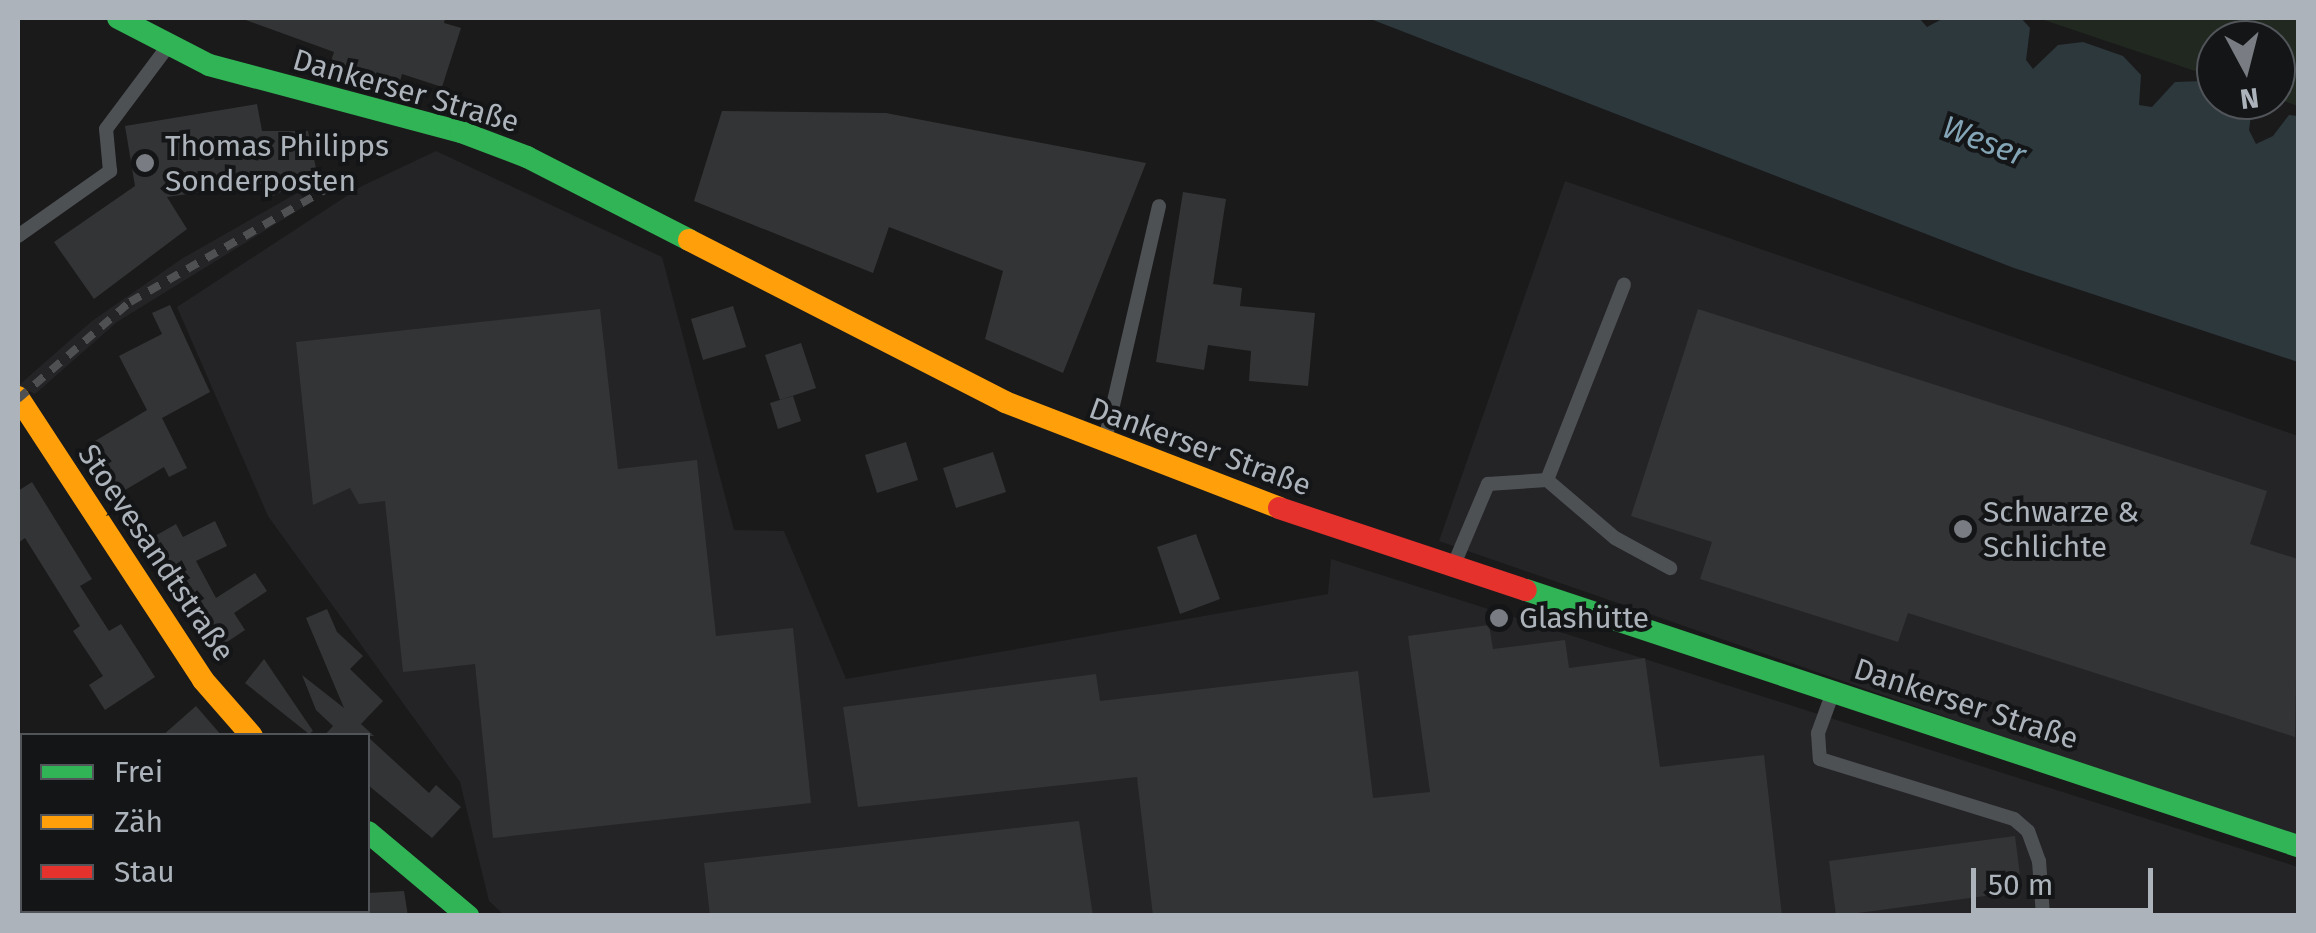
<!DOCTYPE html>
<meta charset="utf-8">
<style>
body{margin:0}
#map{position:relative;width:2316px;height:933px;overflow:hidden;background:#1a1a1b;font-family:"Fira Sans",sans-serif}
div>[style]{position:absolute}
.built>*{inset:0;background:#242427}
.green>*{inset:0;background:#202820}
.water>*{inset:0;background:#2d383d}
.building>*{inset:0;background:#333435}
.lane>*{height:14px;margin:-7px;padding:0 7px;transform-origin:7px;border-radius:7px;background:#4e5154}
.street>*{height:28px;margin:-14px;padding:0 14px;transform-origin:14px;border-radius:14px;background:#4e5154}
.fast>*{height:22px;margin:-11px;padding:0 11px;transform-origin:11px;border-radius:11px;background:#30b455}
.slow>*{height:22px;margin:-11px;padding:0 11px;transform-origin:11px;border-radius:11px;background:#ff9f0a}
.jam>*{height:22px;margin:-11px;padding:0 11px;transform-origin:11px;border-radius:11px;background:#e5322d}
.rail>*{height:8px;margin-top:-4px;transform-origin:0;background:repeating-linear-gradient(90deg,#4e5052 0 12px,transparent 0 22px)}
.dots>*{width:28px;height:28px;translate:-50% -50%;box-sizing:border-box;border:5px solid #141517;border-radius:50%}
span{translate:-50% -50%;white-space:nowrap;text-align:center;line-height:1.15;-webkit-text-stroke:8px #141517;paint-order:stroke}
.street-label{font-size:30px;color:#acb3bb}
.poi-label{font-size:30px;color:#acb3bb}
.left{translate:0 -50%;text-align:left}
.water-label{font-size:32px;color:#83a5b6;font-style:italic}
.frame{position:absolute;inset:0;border:20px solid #acb3bb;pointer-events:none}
.legend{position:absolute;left:20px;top:733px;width:350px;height:180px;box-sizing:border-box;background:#141517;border:2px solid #515459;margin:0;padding:12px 18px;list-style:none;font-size:30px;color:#acb3bb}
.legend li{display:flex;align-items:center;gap:20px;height:50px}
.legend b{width:50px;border:2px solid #515459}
.north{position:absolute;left:2196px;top:20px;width:100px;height:100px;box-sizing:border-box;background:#141517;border:2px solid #515459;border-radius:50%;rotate:173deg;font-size:28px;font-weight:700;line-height:40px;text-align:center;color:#acb3bb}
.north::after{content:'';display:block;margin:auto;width:35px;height:45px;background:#797d83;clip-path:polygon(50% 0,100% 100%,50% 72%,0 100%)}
.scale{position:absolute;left:1971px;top:868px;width:182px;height:45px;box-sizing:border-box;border:5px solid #acb3bb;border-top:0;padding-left:12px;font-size:30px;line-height:35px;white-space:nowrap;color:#acb3bb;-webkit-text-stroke:8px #141517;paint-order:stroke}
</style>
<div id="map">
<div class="built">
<i style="clip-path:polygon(436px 151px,662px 257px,734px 530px,784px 531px,846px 679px,1328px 594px,1331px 559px,2298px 867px,2298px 915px,504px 915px,489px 901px,460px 782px,268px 516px,177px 307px,362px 186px)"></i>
<i style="clip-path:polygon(1565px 181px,2298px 436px,2298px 839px,1439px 541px)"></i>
<i style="clip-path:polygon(299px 192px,308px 204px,117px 322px,35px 394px,18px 386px,92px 321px,183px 258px)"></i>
</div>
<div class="green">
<i style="clip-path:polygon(2038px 18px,2298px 18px,2298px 106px,2276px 98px,2276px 40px,2216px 40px,2216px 78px)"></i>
</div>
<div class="water">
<i style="clip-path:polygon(1368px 18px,1919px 18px,1927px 27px,1944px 18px,2021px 18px,2030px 28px,2026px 60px,2033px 69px,2058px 45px,2083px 42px,2123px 56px,2141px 75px,2139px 105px,2152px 107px,2175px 82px,2203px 81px,2216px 86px,2216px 100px,2242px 100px,2252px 108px,2249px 130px,2256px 144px,2273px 136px,2289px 115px,2298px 116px,2298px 362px,2014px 268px)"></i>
</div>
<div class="building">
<i style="clip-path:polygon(240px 18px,445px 18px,444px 23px,461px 28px,442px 87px,402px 74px,397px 92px,327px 73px,334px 52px)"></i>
<i style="clip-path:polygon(257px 104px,262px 131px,308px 131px,317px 173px,273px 196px,268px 183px,167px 197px,187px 229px,94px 299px,54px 242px,135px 186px,125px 126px)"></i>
<i style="clip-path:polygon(722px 111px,886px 113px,1146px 163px,1063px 373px,985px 339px,1003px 271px,889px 227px,873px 273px,694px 201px)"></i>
<i style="clip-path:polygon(1183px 192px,1226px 199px,1213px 284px,1242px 288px,1240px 306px,1315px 313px,1308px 386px,1249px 381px,1251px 351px,1208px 345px,1204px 370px,1156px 362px)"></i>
<i style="clip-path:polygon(170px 305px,210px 392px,162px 418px,187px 468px,169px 477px,164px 467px,115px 496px,85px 447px,147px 410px,119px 356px,162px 334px,152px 313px)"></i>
<i style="clip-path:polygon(733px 306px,746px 347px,703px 360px,691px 319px)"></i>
<i style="clip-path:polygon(600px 309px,618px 469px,697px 460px,716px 636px,793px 628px,811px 803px,493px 838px,475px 664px,403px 672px,385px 501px,359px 504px,350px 488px,313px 505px,296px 342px)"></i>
<i style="clip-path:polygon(1698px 309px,2267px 491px,2250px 544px,2298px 559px,2295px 737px,1908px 613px,1898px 642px,1700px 579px,1712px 542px,1631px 516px)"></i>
<i style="clip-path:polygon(801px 343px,816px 388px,780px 400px,765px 355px)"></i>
<i style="clip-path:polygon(793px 396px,801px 421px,778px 429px,770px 403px)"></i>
<i style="clip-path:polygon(906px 442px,918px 480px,877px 493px,865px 455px)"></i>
<i style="clip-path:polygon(993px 452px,1006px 492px,956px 508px,943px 468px)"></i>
<i style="clip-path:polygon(32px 482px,92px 579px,80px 586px,109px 631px,121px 624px,155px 677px,105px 710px,89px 685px,103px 676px,73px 631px,80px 626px,25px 538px,18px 543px,18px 491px)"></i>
<i style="clip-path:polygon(215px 521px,227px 546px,196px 561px,216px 598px,255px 573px,267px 591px,234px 613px,245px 630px,212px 652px,169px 577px,164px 579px,141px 544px,176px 524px,183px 537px)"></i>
<i style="clip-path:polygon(1196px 534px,1220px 599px,1180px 614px,1157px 547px)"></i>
<i style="clip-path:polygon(327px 609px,337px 632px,363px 656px,350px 669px,383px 701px,361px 724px,374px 736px,324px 736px,333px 726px,316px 710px,302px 675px,344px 708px,306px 618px)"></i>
<i style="clip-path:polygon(1489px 625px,1493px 649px,1565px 640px,1569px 668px,1645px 658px,1660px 767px,1764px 755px,1782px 916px,1153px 916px,1137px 777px,858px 807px,843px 707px,1096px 674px,1100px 701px,1358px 671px,1373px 798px,1430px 792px,1408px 636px)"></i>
<i style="clip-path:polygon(264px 659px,313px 731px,309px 734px,245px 683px)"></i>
<i style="clip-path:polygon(196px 706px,222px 736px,162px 736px)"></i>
<i style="clip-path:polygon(368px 737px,429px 793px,436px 785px,461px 807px,432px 838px,368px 785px)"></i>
<i style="clip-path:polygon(1079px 821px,1093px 916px,710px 916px,704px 863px)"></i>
<i style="clip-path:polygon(2015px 836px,2022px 891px,1836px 916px,1829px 861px)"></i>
<i style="clip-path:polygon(404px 891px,408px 916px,368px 916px,368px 893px)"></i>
</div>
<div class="lane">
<i style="left:18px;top:236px;width:113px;rotate:-35.2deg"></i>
<i style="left:110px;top:171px;width:42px;rotate:-95.4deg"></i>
<i style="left:106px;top:129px;width:99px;rotate:-53.2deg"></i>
<i style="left:1105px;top:440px;width:240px;rotate:-77deg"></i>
<i style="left:1547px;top:480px;width:89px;rotate:40.5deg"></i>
<i style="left:1615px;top:538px;width:63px;rotate:28.6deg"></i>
<i style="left:1455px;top:562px;width:85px;rotate:-67.1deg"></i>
<i style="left:1488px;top:484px;width:59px;rotate:-3.9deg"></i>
<i style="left:1547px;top:480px;width:210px;rotate:-68.5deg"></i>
<i style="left:1833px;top:692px;width:44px;rotate:110.1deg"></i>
<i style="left:1818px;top:733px;width:26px;rotate:86deg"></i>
<i style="left:1820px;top:759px;width:203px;rotate:17.2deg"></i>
<i style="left:2014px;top:819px;width:18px;rotate:41deg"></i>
<i style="left:2028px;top:831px;width:32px;rotate:70deg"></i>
<i style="left:2039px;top:861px;width:55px;rotate:85.8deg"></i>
</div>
<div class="street">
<i style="left:18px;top:894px;width:4px"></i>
<i style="left:339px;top:910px;width:6px;rotate:81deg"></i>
</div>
<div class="fast">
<i style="left:118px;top:18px;width:102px;rotate:27.3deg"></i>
<i style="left:209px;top:65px;width:261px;rotate:14.9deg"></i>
<i style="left:461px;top:132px;width:71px;rotate:20.7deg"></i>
<i style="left:527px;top:157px;width:182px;rotate:27.1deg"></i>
<i style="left:1526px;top:590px;width:813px;rotate:18.35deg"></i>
<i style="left:368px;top:832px;width:131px;rotate:40deg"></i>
</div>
<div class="slow">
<i style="left:689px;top:240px;width:355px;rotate:27.1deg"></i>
<i style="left:1005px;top:402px;width:294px;rotate:21.1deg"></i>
<i style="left:18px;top:397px;width:338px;rotate:56.8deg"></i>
<i style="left:203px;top:680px;width:74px;rotate:48.8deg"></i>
</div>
<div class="jam">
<i style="left:1279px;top:508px;width:260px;rotate:18.4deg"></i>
</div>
<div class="rail">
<i style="left:18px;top:399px;width:148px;rotate:-40.9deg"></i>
<i style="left:130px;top:302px;width:263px;rotate:-29.9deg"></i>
</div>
<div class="dots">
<i style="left:145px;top:163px;background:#797d83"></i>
<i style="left:1963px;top:529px;background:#797d83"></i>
<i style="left:1499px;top:618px;background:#797d83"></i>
</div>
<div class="street-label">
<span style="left:406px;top:91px;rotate:16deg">Dankerser Straße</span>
<span style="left:1200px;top:447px;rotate:20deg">Dankerser Straße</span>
<span style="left:156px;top:553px;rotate:56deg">Stoevesandtstraße</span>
<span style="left:1966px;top:704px;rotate:18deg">Dankerser Straße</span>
</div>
<div class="poi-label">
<span class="left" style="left:165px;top:163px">Thomas Philipps<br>Sonderposten</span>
<span class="left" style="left:1983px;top:529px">Schwarze &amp;<br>Schlichte</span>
<span class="left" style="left:1519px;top:618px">Glashütte</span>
</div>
<div class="water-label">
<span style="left:1984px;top:141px;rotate:21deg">Weser</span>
</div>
<div class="frame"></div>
<ul class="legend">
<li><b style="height:12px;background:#30b455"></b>Frei</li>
<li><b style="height:12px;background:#ff9f0a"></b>Zäh</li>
<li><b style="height:12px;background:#e5322d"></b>Stau</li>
</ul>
<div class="north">N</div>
<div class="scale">50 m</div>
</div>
